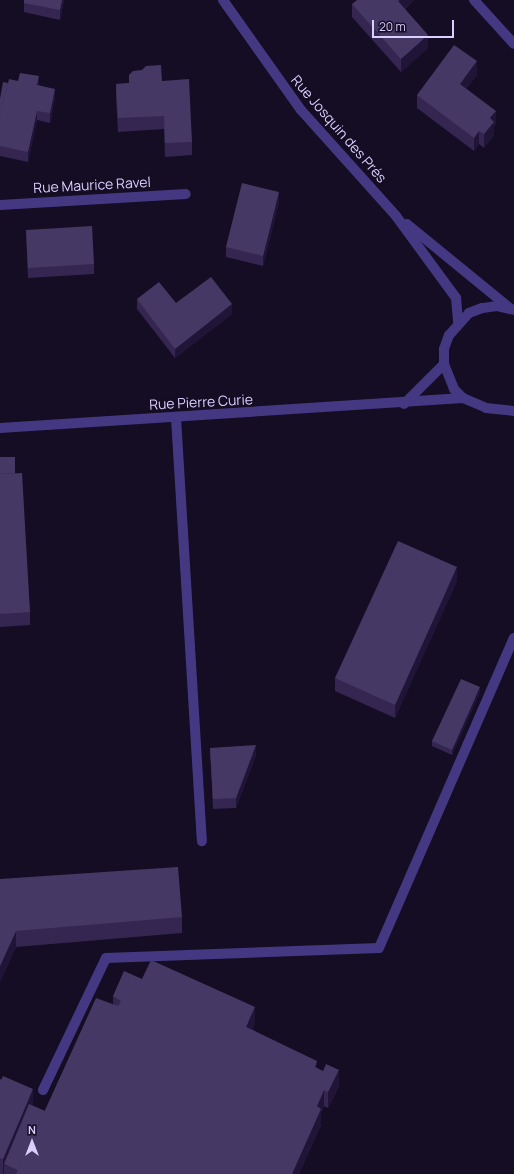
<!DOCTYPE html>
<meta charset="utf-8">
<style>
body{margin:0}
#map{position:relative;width:514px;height:1174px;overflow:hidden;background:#140d23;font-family:Manrope,sans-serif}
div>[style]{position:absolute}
.service>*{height:10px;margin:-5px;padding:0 5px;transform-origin:5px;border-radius:5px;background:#453882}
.minor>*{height:10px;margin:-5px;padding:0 5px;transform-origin:5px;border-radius:5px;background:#453882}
.tertiary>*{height:10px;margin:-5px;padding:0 5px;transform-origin:5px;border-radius:5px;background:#453882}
.wall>*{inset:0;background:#352651}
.shaded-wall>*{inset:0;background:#201437}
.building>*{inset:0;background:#463864}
span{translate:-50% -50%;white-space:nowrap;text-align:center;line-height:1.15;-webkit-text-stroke:4px #140d23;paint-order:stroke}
.street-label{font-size:14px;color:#dbcfff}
.north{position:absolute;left:12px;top:1122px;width:40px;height:40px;-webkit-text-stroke:3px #140d23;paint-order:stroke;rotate:0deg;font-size:11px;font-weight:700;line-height:16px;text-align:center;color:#dbcfff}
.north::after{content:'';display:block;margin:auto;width:14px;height:18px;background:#dbcfff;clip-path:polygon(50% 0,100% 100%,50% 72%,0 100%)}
.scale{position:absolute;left:372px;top:20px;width:82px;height:18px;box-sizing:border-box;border:2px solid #dbcfff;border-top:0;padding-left:5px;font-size:12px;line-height:14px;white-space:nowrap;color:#dbcfff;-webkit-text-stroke:3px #140d23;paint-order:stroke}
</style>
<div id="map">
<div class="service">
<i style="left:176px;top:418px;width:424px;rotate:86.5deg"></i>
<i style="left:43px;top:1090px;width:146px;rotate:-64.5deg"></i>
<i style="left:106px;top:958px;width:273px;rotate:-2.1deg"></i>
<i style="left:379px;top:948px;width:338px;rotate:-66.5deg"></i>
</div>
<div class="minor">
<i style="left:223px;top:0;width:135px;rotate:54.7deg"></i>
<i style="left:301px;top:110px;width:142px;rotate:48.1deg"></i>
<i style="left:396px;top:216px;width:102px;rotate:53.8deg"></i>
<i style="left:456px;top:298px;width:24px;rotate:85deg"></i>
<i style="left:474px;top:0;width:59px;rotate:47.7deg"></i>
<i style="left:0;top:205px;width:186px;rotate:-3.4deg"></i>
<i style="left:407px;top:224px;width:134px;rotate:39.3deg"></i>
</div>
<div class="tertiary">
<i style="left:514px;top:310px;width:17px;rotate:-167deg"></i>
<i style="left:497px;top:306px;width:15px;rotate:172deg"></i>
<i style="left:482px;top:308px;width:14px;rotate:159deg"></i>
<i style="left:469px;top:313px;width:30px;rotate:132deg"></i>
<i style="left:449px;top:335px;width:15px;rotate:110deg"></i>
<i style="left:444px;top:349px;width:15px;rotate:90deg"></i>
<i style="left:444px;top:364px;width:27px;rotate:68deg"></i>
<i style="left:454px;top:389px;width:13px;rotate:45deg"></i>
<i style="left:463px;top:398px;width:25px;rotate:23deg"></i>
<i style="left:486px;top:408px;width:28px;rotate:6deg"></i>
<i style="left:404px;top:404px;width:57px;rotate:-45deg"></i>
<i style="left:0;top:428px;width:464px;rotate:-3.7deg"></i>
</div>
<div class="wall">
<i style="clip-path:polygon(64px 0,60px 20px,24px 12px,24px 3px)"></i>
<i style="clip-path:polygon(414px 0,405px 9px,428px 48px,401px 72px,352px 17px,352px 4px)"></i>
<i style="clip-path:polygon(142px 70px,162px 81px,192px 142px,192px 155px,165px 157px,164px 129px,118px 132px,116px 97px,116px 84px,129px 83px,129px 75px)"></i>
<i style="clip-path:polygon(477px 75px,466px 89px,496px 124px,494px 127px,494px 135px,484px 148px,479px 144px,474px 151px,417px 108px,417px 95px)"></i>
<i style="clip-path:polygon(8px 83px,39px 85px,55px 98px,50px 123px,37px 120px,28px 162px,0 156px,0 99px)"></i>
<i style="clip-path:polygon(279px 202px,263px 266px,226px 257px,226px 247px)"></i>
<i style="clip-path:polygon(26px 230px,94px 264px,94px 274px,28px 278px)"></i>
<i style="clip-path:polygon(137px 299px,176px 303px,232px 314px,175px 358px,137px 309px)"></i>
<i style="clip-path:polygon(0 457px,15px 473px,30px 612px,30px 625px,0 627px)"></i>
<i style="clip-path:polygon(457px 581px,395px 718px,335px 691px,335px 678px)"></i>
<i style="clip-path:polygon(480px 692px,452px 755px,432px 746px,432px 741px)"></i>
<i style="clip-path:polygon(210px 748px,256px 755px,236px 808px,213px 809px)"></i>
<i style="clip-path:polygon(0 879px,182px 917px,182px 933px,16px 947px,0 982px)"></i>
<i style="clip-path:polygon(142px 979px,255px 1023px,252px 1029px,317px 1068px,339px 1086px,328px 1108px,324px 1106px,321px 1113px,321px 1125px,299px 1174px,0 1174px,0 1079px,33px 1105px,33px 1106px,45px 1111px,113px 1004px,113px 996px)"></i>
</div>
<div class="shaded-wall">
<i style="clip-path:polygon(62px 0,64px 0,60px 20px,60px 10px)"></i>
<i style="clip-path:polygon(400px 0,414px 0,398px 15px,398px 1px)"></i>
<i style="clip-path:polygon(428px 35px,428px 48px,401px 72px,401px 59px)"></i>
<i style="clip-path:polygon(477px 61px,477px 75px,460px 97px,460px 84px)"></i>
<i style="clip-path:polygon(39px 76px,39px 86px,37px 85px)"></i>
<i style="clip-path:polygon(55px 89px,55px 98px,50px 123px,50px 113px)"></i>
<i style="clip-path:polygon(37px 111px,37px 120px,28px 162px,28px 152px)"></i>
<i style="clip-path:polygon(496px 111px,496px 124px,494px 127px,494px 135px,484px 148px,484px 134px,490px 118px)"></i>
<i style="clip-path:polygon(479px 131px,479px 144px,474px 151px,474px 138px)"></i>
<i style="clip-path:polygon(279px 192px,279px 202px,263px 266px,263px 256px)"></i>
<i style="clip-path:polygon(232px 304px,232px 314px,175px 358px,175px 349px)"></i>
<i style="clip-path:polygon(457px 567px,457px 581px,395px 718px,395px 705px)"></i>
<i style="clip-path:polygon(480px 687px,480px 692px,452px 755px,452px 750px)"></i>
<i style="clip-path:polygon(256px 745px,256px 755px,236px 808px,236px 798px)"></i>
<i style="clip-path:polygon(16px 931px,16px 947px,0 982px,0 966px)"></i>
<i style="clip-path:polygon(255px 1007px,255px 1023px,246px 1042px,246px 1027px)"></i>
<i style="clip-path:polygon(317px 1061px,317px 1077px,315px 1067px)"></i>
<i style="clip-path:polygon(339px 1070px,339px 1086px,328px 1108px,328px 1092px)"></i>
<i style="clip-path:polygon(33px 1089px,33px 1105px,7px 1166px,4px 1164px,4px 1174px,3px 1174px,3px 1159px)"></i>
<i style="clip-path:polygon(324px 1090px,324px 1106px,321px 1113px,321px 1125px,299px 1174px,292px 1174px,317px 1106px)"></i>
</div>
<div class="building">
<i style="clip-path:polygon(24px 0,62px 0,60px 10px,24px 3px)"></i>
<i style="clip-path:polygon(357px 0,400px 0,398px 1px,428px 35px,401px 59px,352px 4px)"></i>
<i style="clip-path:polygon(454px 45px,477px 61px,460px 84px,496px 111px,490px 118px,494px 122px,484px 134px,479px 131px,474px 138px,417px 95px)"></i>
<i style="clip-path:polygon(161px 65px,162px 81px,189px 79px,192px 142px,165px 143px,164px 116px,118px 118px,116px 84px,129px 83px,129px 75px,133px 71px,142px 70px,146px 66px)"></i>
<i style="clip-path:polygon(20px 73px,39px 76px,37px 85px,55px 89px,50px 113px,37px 111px,28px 152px,0 146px,0 114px,9px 79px,18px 81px)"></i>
<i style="clip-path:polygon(3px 82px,8px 83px,0 114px,0 99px)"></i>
<i style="clip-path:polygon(242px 183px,279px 192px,263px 256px,226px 247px)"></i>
<i style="clip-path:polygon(92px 226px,94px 264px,28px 268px,26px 230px)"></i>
<i style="clip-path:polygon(211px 277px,232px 304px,175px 349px,137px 299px,159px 282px,176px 303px)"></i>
<i style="clip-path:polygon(0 457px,15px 457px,15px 473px,0 474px)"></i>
<i style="clip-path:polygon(22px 473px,30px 612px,0 614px,0 474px)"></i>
<i style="clip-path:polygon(398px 541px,457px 567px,395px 705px,335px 678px)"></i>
<i style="clip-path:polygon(461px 679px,480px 687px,452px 750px,432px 741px)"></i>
<i style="clip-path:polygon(256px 745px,236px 798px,213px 799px,210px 748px)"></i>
<i style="clip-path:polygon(178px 867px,182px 917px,16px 931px,0 966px,0 879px)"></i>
<i style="clip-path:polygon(151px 960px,255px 1007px,246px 1027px,317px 1061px,315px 1067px,323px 1071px,326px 1064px,339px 1070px,328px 1092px,324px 1090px,317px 1106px,321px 1109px,292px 1174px,16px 1174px,96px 998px,118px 1006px,121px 1001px,113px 996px,124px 971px,142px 979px)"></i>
<i style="clip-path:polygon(3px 1076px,33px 1089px,3px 1159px,0 1158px,0 1079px,1px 1080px)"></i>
<i style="clip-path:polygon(29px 1104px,45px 1111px,18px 1170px,4px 1164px)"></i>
</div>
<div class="street-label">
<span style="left:339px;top:129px;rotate:49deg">Rue Josquin des Prés</span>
<span style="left:92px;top:185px;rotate:-3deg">Rue Maurice Ravel</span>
<span style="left:201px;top:402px;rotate:-3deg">Rue Pierre Curie</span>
</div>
<div class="north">N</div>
<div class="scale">20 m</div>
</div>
